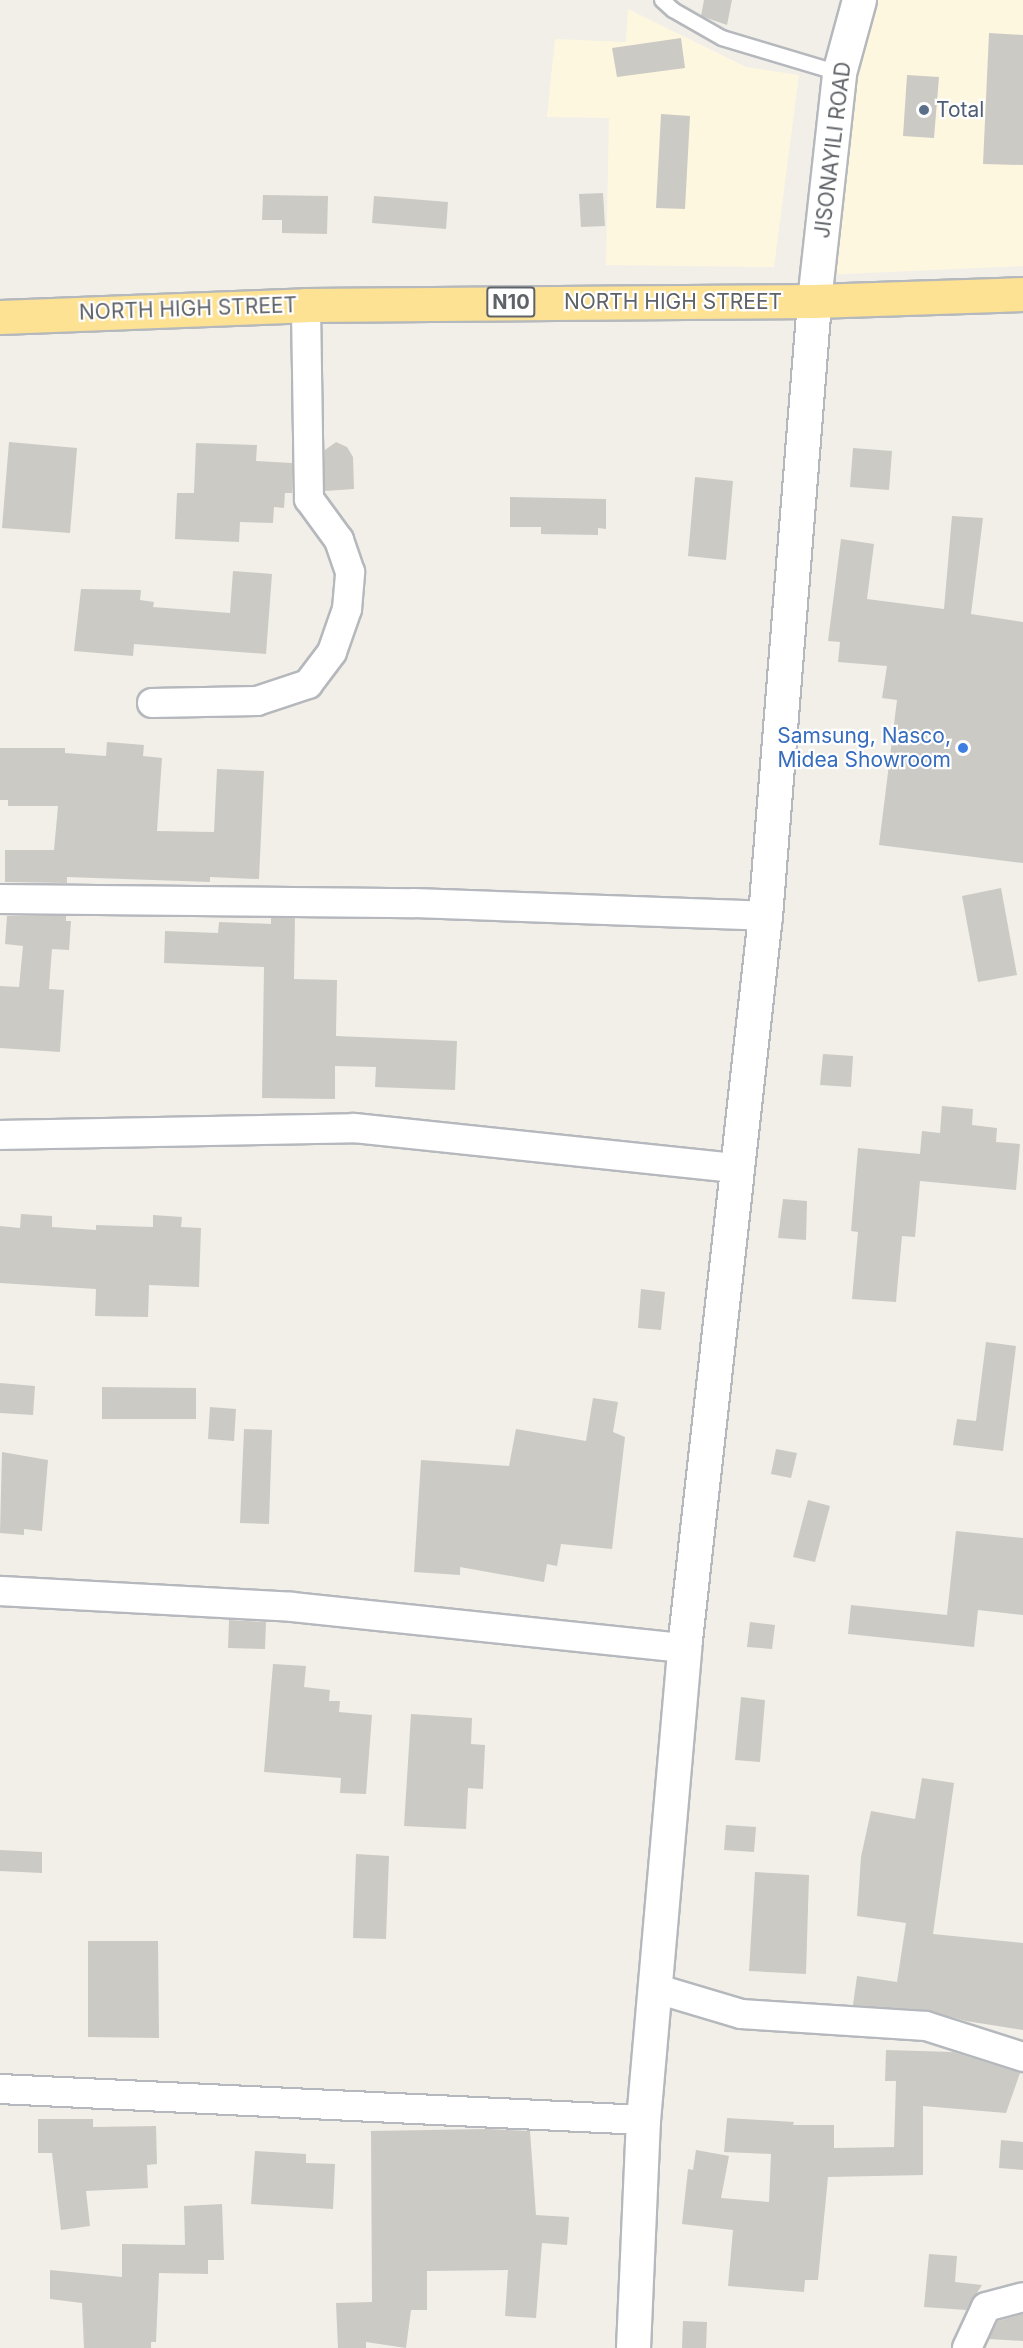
<!DOCTYPE html>
<style>
body{margin:0}
#map{position:relative;width:1023px;height:2348px;overflow:hidden;background:#f1efe8;font-family:Inter,sans-serif}
div>[style]{position:absolute}
.commercial>*{inset:0;background:#fef7e0}
.building>*{inset:0;background:#cccac5}
.roads{filter:drop-shadow(2px 0 #b5b8bc) drop-shadow(-2px 0 #b5b8bc) drop-shadow(0 2px #b5b8bc) drop-shadow(0 -2px #b5b8bc)}
.lane>*{height:14px;margin:-7px;padding:0 7px;transform-origin:7px;border-radius:7px;background:#fff}
.street>*{height:28px;margin:-14px;padding:0 14px;transform-origin:14px;border-radius:14px;background:#fff}
.secondary>*{height:33px;margin:-16.5px;padding:0 16.5px;transform-origin:16.5px;border-radius:16.5px;background:#fff}
.highway>*{height:33px;margin:-16.5px;padding:0 16.5px;transform-origin:16.5px;border-radius:16.5px;background:#fde293}
.dots>*{width:16px;height:16px;translate:-50% -50%;box-sizing:border-box;border:3px solid #fff;border-radius:50%}
span{translate:-50% -50%;white-space:nowrap;text-align:center;line-height:1.15;-webkit-text-stroke:4.5px #fff;paint-order:stroke}
.shield-label span{padding:2px 4px;background:#fff;border:2px solid;border-radius:4px;-webkit-text-stroke-width:0}
.shield-label{font-size:20px;color:#5f6368;font-weight:700}
.service-label{font-size:21px;color:#4e5e75}
.left{translate:0 -50%;text-align:left}
.street-label{font-size:21px;color:#5f6368}
.shop-label{font-size:21px;color:#366cbe}
.right{translate:-100% -50%;text-align:right}
</style>
<div id="map">
<div class="commercial">
<i style="clip-path:polygon(867px 0,1023px 0,1023px 266px,822px 275px)"></i>
<i style="clip-path:polygon(628px 9px,746px 67px,799px 75px,774px 267px,606px 265px,609px 118px,547px 117px,555px 39px,626px 42px)"></i>
</div>
<div class="building">
<i style="clip-path:polygon(704px 0,732px 0,727px 25px,701px 16px)"></i>
<i style="clip-path:polygon(989px 33px,1023px 35px,1023px 165px,983px 164px)"></i>
<i style="clip-path:polygon(681px 38px,685px 68px,617px 77px,612px 48px)"></i>
<i style="clip-path:polygon(907px 75px,939px 77px,934px 138px,903px 136px)"></i>
<i style="clip-path:polygon(661px 114px,690px 116px,685px 209px,656px 208px)"></i>
<i style="clip-path:polygon(603px 193px,605px 226px,581px 227px,579px 194px)"></i>
<i style="clip-path:polygon(263px 195px,328px 196px,327px 234px,282px 233px,282px 220px,262px 220px)"></i>
<i style="clip-path:polygon(374px 196px,448px 202px,446px 229px,372px 223px)"></i>
<i style="clip-path:polygon(9px 442px,77px 448px,70px 533px,2px 528px)"></i>
<i style="clip-path:polygon(336px 442px,347px 447px,353px 457px,354px 489px,325px 491px,325px 450px)"></i>
<i style="clip-path:polygon(196px 443px,257px 445px,256px 461px,292px 463px,292px 493px,285px 493px,284px 508px,274px 507px,273px 523px,240px 522px,239px 542px,175px 539px,177px 493px,194px 493px)"></i>
<i style="clip-path:polygon(853px 448px,892px 451px,889px 490px,850px 487px)"></i>
<i style="clip-path:polygon(695px 477px,733px 481px,726px 560px,688px 556px)"></i>
<i style="clip-path:polygon(510px 497px,606px 499px,606px 529px,598px 528px,598px 535px,541px 534px,541px 527px,510px 527px)"></i>
<i style="clip-path:polygon(952px 516px,983px 518px,971px 614px,1023px 622px,1023px 863px,879px 845px,897px 700px,882px 698px,887px 666px,838px 662px,840px 642px,828px 641px,841px 539px,874px 544px,867px 599px,944px 609px)"></i>
<i style="clip-path:polygon(233px 571px,272px 574px,266px 654px,134px 644px,133px 656px,74px 651px,81px 589px,141px 590px,140px 600px,154px 602px,153px 607px,230px 613px)"></i>
<i style="clip-path:polygon(107px 742px,144px 745px,143px 756px,162px 758px,157px 831px,214px 832px,217px 769px,264px 771px,259px 879px,210px 877px,210px 882px,67px 877px,67px 883px,5px 882px,5px 850px,54px 850px,58px 806px,8px 806px,8px 800px,0 800px,0 748px,65px 748px,65px 753px,106px 756px)"></i>
<i style="clip-path:polygon(1001px 888px,1017px 975px,978px 982px,962px 896px)"></i>
<i style="clip-path:polygon(7px 916px,66px 916px,66px 921px,71px 921px,69px 950px,52px 949px,49px 989px,64px 990px,60px 1052px,0 1048px,0 986px,19px 987px,23px 946px,5px 944px)"></i>
<i style="clip-path:polygon(271px 918px,295px 918px,294px 979px,337px 980px,336px 1036px,457px 1041px,455px 1090px,375px 1087px,376px 1067px,335px 1066px,335px 1099px,262px 1098px,264px 967px,164px 963px,165px 931px,218px 933px,219px 922px,271px 924px)"></i>
<i style="clip-path:polygon(823px 1054px,853px 1056px,851px 1087px,820px 1085px)"></i>
<i style="clip-path:polygon(942px 1106px,973px 1109px,972px 1125px,997px 1128px,996px 1142px,1020px 1144px,1016px 1190px,920px 1181px,915px 1237px,902px 1236px,896px 1302px,852px 1299px,858px 1232px,851px 1231px,858px 1148px,920px 1154px,922px 1131px,940px 1133px)"></i>
<i style="clip-path:polygon(783px 1199px,807px 1201px,806px 1240px,778px 1238px)"></i>
<i style="clip-path:polygon(21px 1214px,52px 1216px,52px 1227px,96px 1230px,96px 1225px,153px 1227px,153px 1215px,182px 1217px,181px 1227px,201px 1228px,199px 1287px,149px 1285px,148px 1317px,95px 1316px,96px 1289px,0 1283px,0 1226px,20px 1228px)"></i>
<i style="clip-path:polygon(641px 1289px,665px 1292px,661px 1330px,638px 1328px)"></i>
<i style="clip-path:polygon(986px 1342px,1016px 1346px,1003px 1451px,953px 1445px,957px 1419px,976px 1421px)"></i>
<i style="clip-path:polygon(0 1383px,35px 1386px,33px 1415px,0 1413px)"></i>
<i style="clip-path:polygon(102px 1387px,196px 1388px,196px 1419px,102px 1419px)"></i>
<i style="clip-path:polygon(593px 1398px,618px 1402px,613px 1432px,625px 1437px,612px 1549px,561px 1544px,557px 1566px,547px 1564px,544px 1582px,460px 1567px,460px 1575px,414px 1572px,421px 1460px,509px 1466px,516px 1429px,586px 1441px)"></i>
<i style="clip-path:polygon(210px 1407px,236px 1409px,234px 1441px,208px 1439px)"></i>
<i style="clip-path:polygon(244px 1429px,272px 1430px,269px 1524px,240px 1523px)"></i>
<i style="clip-path:polygon(776px 1449px,797px 1453px,791px 1478px,771px 1474px)"></i>
<i style="clip-path:polygon(2px 1452px,48px 1460px,42px 1531px,24px 1529px,24px 1535px,0 1533px)"></i>
<i style="clip-path:polygon(808px 1500px,830px 1506px,815px 1562px,793px 1557px)"></i>
<i style="clip-path:polygon(956px 1531px,1023px 1538px,1023px 1615px,978px 1610px,974px 1647px,848px 1634px,851px 1605px,947px 1615px)"></i>
<i style="clip-path:polygon(229px 1620px,266px 1622px,265px 1649px,228px 1648px)"></i>
<i style="clip-path:polygon(750px 1622px,775px 1625px,772px 1649px,747px 1647px)"></i>
<i style="clip-path:polygon(273px 1664px,306px 1666px,304px 1687px,330px 1690px,329px 1701px,340px 1701px,339px 1712px,372px 1715px,366px 1794px,340px 1793px,341px 1778px,264px 1772px)"></i>
<i style="clip-path:polygon(741px 1697px,765px 1700px,760px 1762px,735px 1760px)"></i>
<i style="clip-path:polygon(411px 1714px,472px 1718px,471px 1744px,485px 1745px,483px 1789px,468px 1788px,466px 1829px,404px 1826px)"></i>
<i style="clip-path:polygon(922px 1778px,954px 1783px,933px 1934px,1023px 1943px,1023px 2030px,966px 2021px,927px 2010px,853px 2005px,857px 1976px,897px 1982px,906px 1923px,857px 1916px,861px 1857px,871px 1811px,915px 1819px)"></i>
<i style="clip-path:polygon(726px 1825px,756px 1827px,754px 1852px,724px 1850px)"></i>
<i style="clip-path:polygon(0 1850px,42px 1852px,42px 1873px,0 1871px)"></i>
<i style="clip-path:polygon(356px 1854px,389px 1856px,386px 1939px,353px 1938px)"></i>
<i style="clip-path:polygon(755px 1872px,809px 1875px,806px 1974px,749px 1971px)"></i>
<i style="clip-path:polygon(88px 1941px,158px 1941px,159px 2038px,88px 2037px)"></i>
<i style="clip-path:polygon(886px 2050px,953px 2052px,1020px 2073px,1006px 2113px,923px 2106px,923px 2175px,828px 2177px,818px 2280px,805px 2280px,804px 2292px,728px 2286px,733px 2230px,682px 2224px,688px 2169px,693px 2170px,696px 2150px,729px 2156px,721px 2198px,769px 2202px,771px 2154px,724px 2152px,727px 2118px,794px 2122px,793px 2125px,834px 2125px,834px 2148px,894px 2147px,896px 2081px,885px 2081px)"></i>
<i style="clip-path:polygon(38px 2119px,93px 2119px,93px 2127px,156px 2126px,157px 2164px,147px 2165px,148px 2188px,86px 2191px,90px 2226px,61px 2230px,52px 2153px,38px 2153px)"></i>
<i style="clip-path:polygon(489px 2129px,530px 2131px,536px 2215px,569px 2217px,567px 2245px,542px 2243px,536px 2318px,505px 2316px,508px 2270px,427px 2271px,427px 2310px,411px 2310px,406px 2348px,366px 2342px,366px 2348px,338px 2348px,336px 2303px,372px 2302px,371px 2131px)"></i>
<i style="clip-path:polygon(1001px 2140px,1023px 2142px,1023px 2170px,999px 2168px)"></i>
<i style="clip-path:polygon(255px 2151px,306px 2154px,306px 2163px,335px 2164px,333px 2209px,251px 2204px)"></i>
<i style="clip-path:polygon(222px 2204px,224px 2260px,208px 2260px,208px 2274px,159px 2273px,156px 2342px,151px 2342px,151px 2348px,84px 2348px,82px 2303px,50px 2299px,50px 2270px,122px 2277px,122px 2244px,185px 2245px,184px 2206px)"></i>
<i style="clip-path:polygon(929px 2254px,957px 2256px,955px 2282px,982px 2285px,966px 2310px,924px 2307px)"></i>
<i style="clip-path:polygon(1023px 2314px,1023px 2341px,989px 2339px,998px 2321px)"></i>
<i style="clip-path:polygon(683px 2321px,707px 2322px,706px 2348px,682px 2348px)"></i>
</div>
<div class="roads">
<div class="lane">
<i style="left:662px;top:0;width:15px;rotate:42deg"></i>
<i style="left:673px;top:10px;width:56px;rotate:29.7deg"></i>
<i style="left:722px;top:38px;width:122px;rotate:16.7deg"></i>
</div>
<div class="street">
<i style="left:152px;top:703px;width:105px;rotate:-1.1deg"></i>
<i style="left:257px;top:701px;width:54px;rotate:-18.4deg"></i>
<i style="left:308px;top:684px;width:40px;rotate:-53deg"></i>
<i style="left:332px;top:652px;width:46px;rotate:-70.8deg"></i>
<i style="left:347px;top:609px;width:37px;rotate:-85deg"></i>
<i style="left:350px;top:572px;width:34px;rotate:-109deg"></i>
<i style="left:339px;top:540px;width:51px;rotate:-126.2deg"></i>
<i style="left:309px;top:499px;width:194px;rotate:-90.9deg"></i>
<i style="left:0;top:899px;width:414px;rotate:0.6deg"></i>
<i style="left:414px;top:903px;width:351px;rotate:2.1deg"></i>
<i style="left:0;top:1135px;width:354px;rotate:-1.1deg"></i>
<i style="left:354px;top:1128px;width:385px;rotate:6deg"></i>
<i style="left:0;top:1591px;width:292px;rotate:3.1deg"></i>
<i style="left:292px;top:1607px;width:394px;rotate:6deg"></i>
<i style="left:654px;top:1988px;width:91px;rotate:16.6deg"></i>
<i style="left:741px;top:2014px;width:185px;rotate:3.7deg"></i>
<i style="left:926px;top:2026px;width:102px;rotate:17.7deg"></i>
<i style="left:0;top:2089px;width:644px;rotate:2.76deg"></i>
<i style="left:967px;top:2348px;width:45px;rotate:-65.1deg"></i>
<i style="left:986px;top:2307px;width:38px;rotate:-15deg"></i>
</div>
<div class="secondary">
<i style="left:633px;top:2348px;width:228px;rotate:-87.5deg"></i>
<i style="left:643px;top:2120px;width:474px;rotate:-85deg"></i>
<i style="left:684px;top:1648px;width:736px;rotate:-83.69deg"></i>
<i style="left:765px;top:916px;width:617px;rotate:-85.44deg"></i>
<i style="left:814px;top:301px;width:229px;rotate:-83.7deg"></i>
<i style="left:839px;top:73px;width:76px;rotate:-74.7deg"></i>
</div>
<div class="highway">
<i style="left:0;top:317px;width:306px;rotate:-2.2deg"></i>
<i style="left:306px;top:305px;width:508px;rotate:-0.45deg"></i>
<i style="left:814px;top:301px;width:209px;rotate:-1.9deg"></i>
</div>
</div>
<div class="dots">
<i style="left:924px;top:110px;background:#5c6f8a"></i>
<i style="left:963px;top:748px;background:#3f7fe0"></i>
</div>
<div class="shield-label">
<span style="left:511px;top:302px">N10</span>
</div>
<div class="service-label">
<span class="left" style="left:936px;top:110px">Total</span>
</div>
<div class="street-label">
<span style="left:833px;top:150px;rotate:-83deg">JISONAYILI ROAD</span>
<span style="left:673px;top:302px">NORTH HIGH STREET</span>
<span style="left:188px;top:309px;rotate:-2deg">NORTH HIGH STREET</span>
</div>
<div class="shop-label">
<span class="right" style="left:951px;top:748px">Samsung, Nasco,<br>Midea Showroom</span>
</div>
</div>
